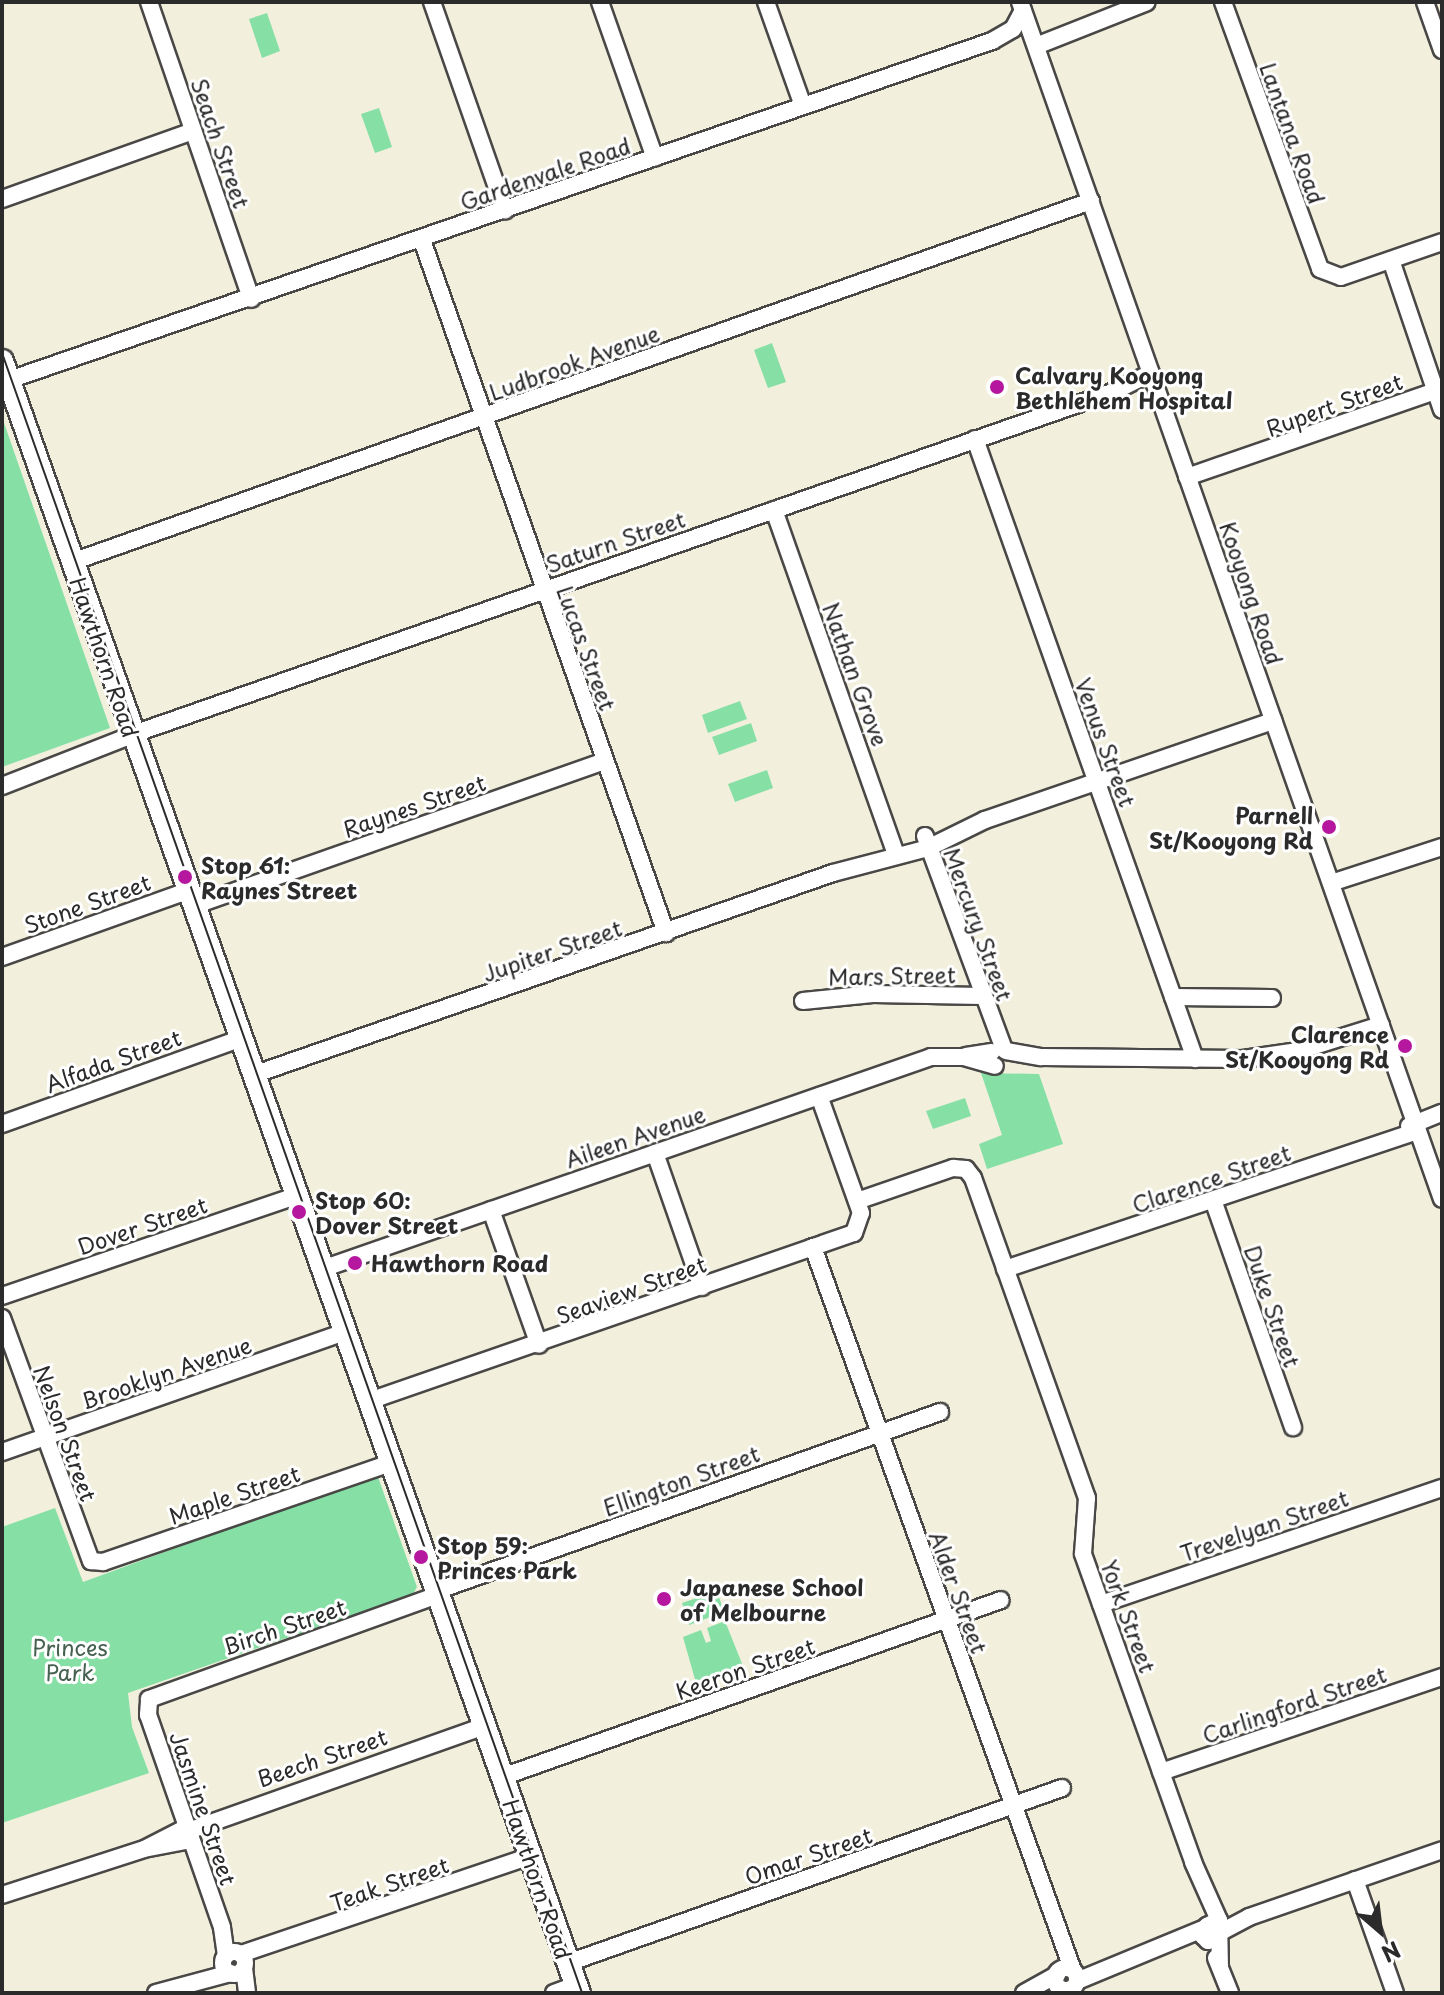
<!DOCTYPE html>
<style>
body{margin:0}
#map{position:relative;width:1444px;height:1995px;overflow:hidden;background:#f2efdc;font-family:"Playpen Sans",sans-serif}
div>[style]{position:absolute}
.green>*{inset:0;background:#86e0a5}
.roads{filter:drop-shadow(2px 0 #494846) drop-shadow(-2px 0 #494846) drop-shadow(0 2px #494846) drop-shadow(0 -2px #494846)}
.minor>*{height:16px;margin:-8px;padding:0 8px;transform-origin:8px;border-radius:8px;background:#fff}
.minor>.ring{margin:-8px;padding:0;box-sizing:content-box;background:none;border:16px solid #fff;border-radius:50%}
.major>*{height:22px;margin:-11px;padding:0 11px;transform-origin:11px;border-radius:11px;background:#fff}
.tram>*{height:2px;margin:-1px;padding:0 1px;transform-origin:1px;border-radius:1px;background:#2b2b2b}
.dots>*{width:22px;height:22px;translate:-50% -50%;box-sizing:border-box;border:4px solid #fff;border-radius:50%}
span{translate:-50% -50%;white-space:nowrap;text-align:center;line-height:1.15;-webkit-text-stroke:6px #fff;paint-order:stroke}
.street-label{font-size:22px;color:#2b2b2b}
.poi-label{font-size:22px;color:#2b2b2b;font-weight:700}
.left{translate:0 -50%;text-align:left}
.right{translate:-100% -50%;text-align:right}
.park-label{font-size:22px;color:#466150}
.frame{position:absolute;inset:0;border:4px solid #2b2b2b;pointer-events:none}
.north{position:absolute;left:1340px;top:1891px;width:80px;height:80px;-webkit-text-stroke:6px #fff;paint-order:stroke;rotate:152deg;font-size:22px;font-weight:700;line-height:32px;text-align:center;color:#2b2b2b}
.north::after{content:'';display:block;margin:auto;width:28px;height:36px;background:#2b2b2b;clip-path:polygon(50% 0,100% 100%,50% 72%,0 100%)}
</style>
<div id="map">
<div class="green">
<i style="clip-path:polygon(267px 13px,280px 51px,262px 58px,249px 19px)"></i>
<i style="clip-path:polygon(379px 108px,392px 147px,375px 153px,361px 114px)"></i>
<i style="clip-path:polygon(772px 343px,786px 382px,768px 388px,754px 350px)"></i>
<i style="clip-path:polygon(2px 417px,110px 728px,2px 767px)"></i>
<i style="clip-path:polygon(740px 701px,747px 719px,708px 733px,702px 715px)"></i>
<i style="clip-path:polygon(751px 723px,757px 741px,719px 755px,712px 737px)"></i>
<i style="clip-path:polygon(767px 770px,773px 788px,735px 802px,728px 784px)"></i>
<i style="clip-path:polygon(981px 1073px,1039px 1074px,1063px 1144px,987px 1169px,979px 1144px,1002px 1135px)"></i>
<i style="clip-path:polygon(965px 1098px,971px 1116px,933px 1129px,926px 1111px)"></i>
<i style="clip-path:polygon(377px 1474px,417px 1587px,413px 1594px,128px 1693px,132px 1727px,149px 1773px,2px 1823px,2px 1527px,55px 1508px,83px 1582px)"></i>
<i style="clip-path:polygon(717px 1591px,724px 1612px,689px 1625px,682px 1603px)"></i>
<i style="clip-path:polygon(725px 1621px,743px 1666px,696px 1683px,683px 1637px,701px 1630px,706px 1643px,711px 1641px,707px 1628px)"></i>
</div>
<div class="roads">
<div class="minor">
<i style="left:149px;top:2px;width:314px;rotate:71deg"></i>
<i style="left:432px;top:2px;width:221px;rotate:70.7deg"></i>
<i style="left:600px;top:2px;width:165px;rotate:70.6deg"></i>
<i style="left:766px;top:2px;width:110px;rotate:70.4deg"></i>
<i style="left:1020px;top:2px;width:1269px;rotate:70.58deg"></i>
<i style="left:1223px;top:2px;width:284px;rotate:70deg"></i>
<i style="left:1320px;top:269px;width:22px;rotate:21deg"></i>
<i style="left:1341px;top:277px;width:107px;rotate:-19.1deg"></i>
<i style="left:1425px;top:2px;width:51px;rotate:70.5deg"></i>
<i style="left:1036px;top:46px;width:119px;rotate:-21.6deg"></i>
<i style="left:2px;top:199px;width:203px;rotate:-19.6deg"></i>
<i style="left:422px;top:240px;width:735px;rotate:70.6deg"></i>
<i style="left:1391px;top:260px;width:158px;rotate:71.2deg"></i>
<i style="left:9px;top:380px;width:1040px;rotate:-19.03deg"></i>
<i style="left:992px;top:41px;width:24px;rotate:-30deg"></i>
<i style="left:1013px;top:29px;width:21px;rotate:-62deg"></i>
<i style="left:975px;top:439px;width:658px;rotate:70.46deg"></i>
<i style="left:1187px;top:477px;width:262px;rotate:-19.1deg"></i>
<i style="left:774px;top:510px;width:365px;rotate:70.5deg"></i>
<i style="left:72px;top:562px;width:1081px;rotate:-19.51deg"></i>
<i style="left:2px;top:786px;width:150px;rotate:-21.4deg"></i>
<i style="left:142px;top:731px;width:1031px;rotate:-19.26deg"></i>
<i style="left:1115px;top:391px;width:40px;rotate:-26.6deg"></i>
<i style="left:925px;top:836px;width:228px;rotate:69.7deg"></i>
<i style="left:1331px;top:883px;width:117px;rotate:-18deg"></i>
<i style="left:193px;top:906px;width:436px;rotate:-19.4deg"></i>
<i style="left:2px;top:957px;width:196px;rotate:-19.6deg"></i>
<i style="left:1173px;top:997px;width:99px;rotate:0.6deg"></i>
<i style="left:803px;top:1001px;width:70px;rotate:-5.7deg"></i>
<i style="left:873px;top:994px;width:109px;rotate:1.1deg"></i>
<i style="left:1006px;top:1051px;width:36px;rotate:10deg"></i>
<i style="left:1041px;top:1057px;width:202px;rotate:0.6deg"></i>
<i style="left:1243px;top:1059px;width:56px;rotate:-8.3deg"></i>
<i style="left:1298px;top:1051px;width:87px;rotate:-17.4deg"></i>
<i style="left:966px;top:1056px;width:26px;rotate:-9deg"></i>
<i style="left:253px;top:1075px;width:614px;rotate:-19.2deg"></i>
<i style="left:833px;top:873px;width:98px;rotate:-14.7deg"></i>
<i style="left:928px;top:848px;width:64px;rotate:-26.2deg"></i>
<i style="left:985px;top:820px;width:305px;rotate:-19deg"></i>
<i style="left:2px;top:1124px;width:253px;rotate:-19.7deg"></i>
<i style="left:1409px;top:1126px;width:35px;rotate:-22deg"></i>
<i style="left:655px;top:1153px;width:142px;rotate:70.7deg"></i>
<i style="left:1213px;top:1200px;width:241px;rotate:70.6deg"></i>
<i style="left:857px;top:1201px;width:102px;rotate:-19deg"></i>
<i style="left:953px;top:1168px;width:13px;rotate:4deg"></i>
<i style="left:966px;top:1169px;width:11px;rotate:52deg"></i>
<i style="left:973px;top:1178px;width:340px;rotate:70.4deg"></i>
<i style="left:1087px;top:1498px;width:56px;rotate:94.1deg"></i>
<i style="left:1083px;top:1554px;width:327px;rotate:70.3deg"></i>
<i style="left:1193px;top:1862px;width:64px;rotate:65.9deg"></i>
<i style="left:491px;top:1210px;width:143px;rotate:70.4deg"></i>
<i style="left:813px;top:1247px;width:766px;rotate:70.24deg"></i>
<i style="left:322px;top:1269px;width:645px;rotate:-19.19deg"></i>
<i style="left:931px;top:1057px;width:33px"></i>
<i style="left:964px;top:1057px;width:32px;rotate:16deg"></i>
<i style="left:1005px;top:1269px;width:435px;rotate:-18.5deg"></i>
<i style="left:2px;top:1296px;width:311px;rotate:-18.8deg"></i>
<i style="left:2px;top:1318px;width:259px;rotate:69.9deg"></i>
<i style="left:91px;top:1561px;width:12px;rotate:5deg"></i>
<i style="left:103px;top:1562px;width:305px;rotate:-19deg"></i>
<i style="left:369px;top:1401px;width:513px;rotate:-19.11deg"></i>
<i style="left:854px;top:1233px;width:21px;rotate:-71deg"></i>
<i style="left:861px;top:1213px;width:124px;rotate:-109.7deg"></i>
<i style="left:2px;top:1452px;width:362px;rotate:-19.3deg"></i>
<i style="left:436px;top:1591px;width:535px;rotate:-19.55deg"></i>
<i style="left:1101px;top:1604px;width:360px;rotate:-18.8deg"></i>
<i style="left:1161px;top:1772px;width:297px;rotate:-18.7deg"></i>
<i style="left:502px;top:1777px;width:529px;rotate:-19.53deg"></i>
<i style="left:188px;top:1831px;width:315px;rotate:-19.5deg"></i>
<i style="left:146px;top:1848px;width:46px;rotate:-27.1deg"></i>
<i style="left:1355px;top:1880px;width:120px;rotate:70.5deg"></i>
<i style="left:2px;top:1895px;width:149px;rotate:-17.9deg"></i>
<i style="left:144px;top:1849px;width:48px;rotate:-10.8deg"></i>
<i style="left:1221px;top:1932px;width:32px;rotate:-28deg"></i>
<i style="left:1249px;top:1917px;width:204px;rotate:-19.1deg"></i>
<i style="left:1218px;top:1936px;width:11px;rotate:153deg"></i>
<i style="left:1208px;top:1941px;width:7px;rotate:-135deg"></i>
<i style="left:1203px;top:1936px;width:11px;rotate:-68deg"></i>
<i style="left:1207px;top:1926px;width:13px;rotate:-27deg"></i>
<i style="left:1219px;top:1920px;width:46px;rotate:88.8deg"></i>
<i class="ring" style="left:223px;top:1952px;width:6px;height:6px"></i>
<i style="left:241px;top:1954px;width:305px;rotate:-18.7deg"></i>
<i style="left:226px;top:1956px;width:29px;rotate:-98deg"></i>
<i style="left:222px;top:1927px;width:225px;rotate:-109.2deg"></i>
<i style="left:148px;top:1715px;width:16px;rotate:-86deg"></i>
<i style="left:149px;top:1699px;width:307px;rotate:-19.8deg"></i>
<i style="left:1216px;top:1958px;width:38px;rotate:68deg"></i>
<i style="left:568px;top:1963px;width:524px;rotate:-19.51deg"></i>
<i style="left:244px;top:1968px;width:25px;rotate:83deg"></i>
<i class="ring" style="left:1055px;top:1968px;width:6px;height:6px"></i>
<i style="left:1077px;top:1981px;width:139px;rotate:-22.5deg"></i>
<i style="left:156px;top:1993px;width:77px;rotate:-15.1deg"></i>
<i style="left:554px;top:1993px;width:23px;rotate:-20deg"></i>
<i style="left:1024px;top:1993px;width:38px;rotate:-29deg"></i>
</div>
<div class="major">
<i style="left:2px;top:361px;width:1731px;rotate:70.53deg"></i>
</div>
</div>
<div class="tram">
<i style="left:2px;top:353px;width:1740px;rotate:70.52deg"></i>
</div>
<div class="dots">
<i style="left:997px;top:387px;background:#b5179e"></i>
<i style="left:1329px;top:827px;background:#b5179e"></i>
<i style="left:185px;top:877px;background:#b5179e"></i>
<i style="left:1405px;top:1046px;background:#b5179e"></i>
<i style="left:299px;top:1212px;background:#b5179e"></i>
<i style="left:355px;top:1263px;background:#b5179e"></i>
<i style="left:421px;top:1557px;background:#b5179e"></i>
<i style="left:664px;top:1599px;background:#b5179e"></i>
</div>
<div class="street-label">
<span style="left:1293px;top:133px;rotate:70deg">Lantana Road</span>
<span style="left:221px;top:143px;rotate:71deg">Seach Street</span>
<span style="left:545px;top:173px;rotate:-19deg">Gardenvale Road</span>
<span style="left:574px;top:362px;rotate:-20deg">Ludbrook Avenue</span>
<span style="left:1334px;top:404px;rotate:-20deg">Rupert Street</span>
<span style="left:615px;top:541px;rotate:-19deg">Saturn Street</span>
<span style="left:1252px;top:593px;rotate:71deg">Kooyong Road</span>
<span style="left:587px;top:648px;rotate:70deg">Lucas Street</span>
<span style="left:105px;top:657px;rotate:71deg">Hawthorn Road</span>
<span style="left:856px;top:674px;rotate:70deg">Nathan Grove</span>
<span style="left:1106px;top:742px;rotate:70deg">Venus Street</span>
<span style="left:414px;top:805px;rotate:-19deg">Raynes Street</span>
<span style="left:87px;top:903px;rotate:-20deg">Stone Street</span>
<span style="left:979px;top:924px;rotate:70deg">Mercury Street</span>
<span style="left:552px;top:950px;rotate:-19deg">Jupiter Street</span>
<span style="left:892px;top:975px;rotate:-1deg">Mars Street</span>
<span style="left:113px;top:1060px;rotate:-20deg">Alfada Street</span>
<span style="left:635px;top:1136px;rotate:-19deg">Aileen Avenue</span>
<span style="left:1211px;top:1178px;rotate:-19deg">Clarence Street</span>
<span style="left:142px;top:1225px;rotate:-19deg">Dover Street</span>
<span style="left:631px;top:1289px;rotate:-20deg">Seaview Street</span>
<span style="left:1273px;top:1306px;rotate:71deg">Duke Street</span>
<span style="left:166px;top:1372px;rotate:-19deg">Brooklyn Avenue</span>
<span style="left:66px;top:1433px;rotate:70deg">Nelson Street</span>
<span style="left:681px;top:1480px;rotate:-20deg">Ellington Street</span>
<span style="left:234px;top:1494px;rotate:-19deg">Maple Street</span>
<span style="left:1264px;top:1525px;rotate:-19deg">Trevelyan Street</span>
<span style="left:959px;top:1592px;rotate:70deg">Alder Street</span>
<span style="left:1129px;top:1616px;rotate:70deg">York Street</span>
<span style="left:284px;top:1626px;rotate:-19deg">Birch Street</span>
<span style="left:745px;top:1668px;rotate:-19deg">Keeron Street</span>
<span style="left:1294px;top:1704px;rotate:-19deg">Carlingford Street</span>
<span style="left:322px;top:1757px;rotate:-19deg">Beech Street</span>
<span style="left:204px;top:1808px;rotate:71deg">Jasmine Street</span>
<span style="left:808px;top:1855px;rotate:-19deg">Omar Street</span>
<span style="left:538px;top:1879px;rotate:71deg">Hawthorn Road</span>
<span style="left:389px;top:1883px;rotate:-19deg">Teak Street</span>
</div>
<div class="poi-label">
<span class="left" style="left:1015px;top:387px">Calvary Kooyong<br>Bethlehem Hospital</span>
<span class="right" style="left:1313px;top:827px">Parnell<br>St/Kooyong Rd</span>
<span class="left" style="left:201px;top:877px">Stop 61:<br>Raynes Street</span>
<span class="right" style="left:1389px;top:1046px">Clarence<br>St/Kooyong Rd</span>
<span class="left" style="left:315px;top:1212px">Stop 60:<br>Dover Street</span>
<span class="left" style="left:371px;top:1263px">Hawthorn Road</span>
<span class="left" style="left:437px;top:1557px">Stop 59:<br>Princes Park</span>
<span class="left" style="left:680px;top:1599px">Japanese School<br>of Melbourne</span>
</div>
<div class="park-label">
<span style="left:70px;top:1659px">Princes<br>Park</span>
</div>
<div class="frame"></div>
<div class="north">N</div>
</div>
